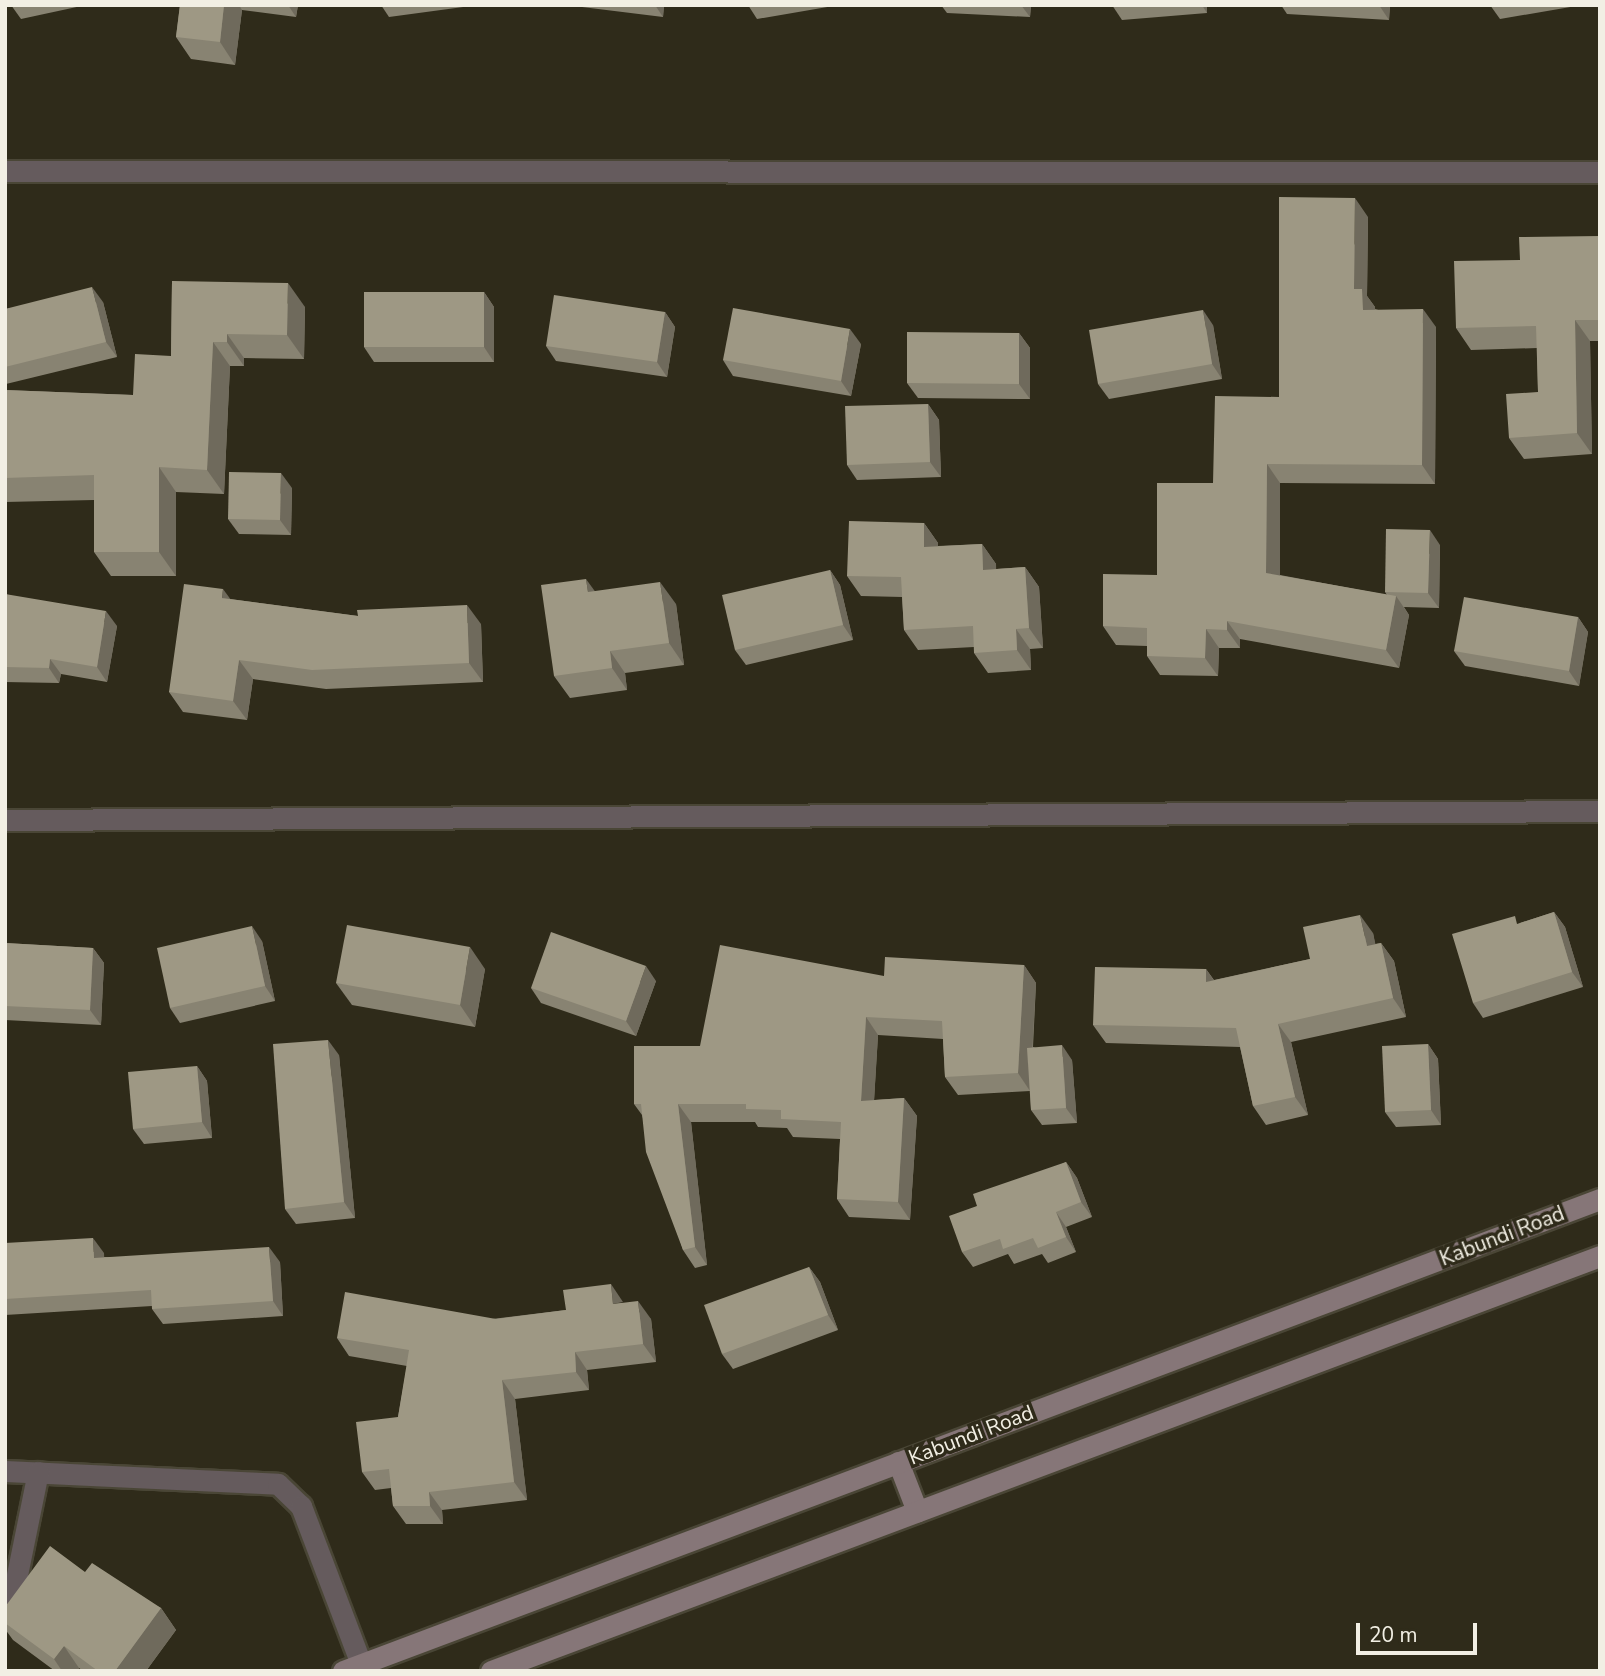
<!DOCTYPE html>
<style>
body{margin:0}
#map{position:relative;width:1605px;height:1676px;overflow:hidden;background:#2f2b1a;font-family:"Nunito Sans",sans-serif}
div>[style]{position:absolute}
.roads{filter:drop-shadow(2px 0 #4a4636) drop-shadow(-2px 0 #4a4636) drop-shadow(0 2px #4a4636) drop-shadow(0 -2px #4a4636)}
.street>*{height:21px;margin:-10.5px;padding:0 10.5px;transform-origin:10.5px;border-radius:10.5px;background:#655b5d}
.secondary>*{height:21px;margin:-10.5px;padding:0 10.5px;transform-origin:10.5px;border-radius:10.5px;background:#867678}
.wall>*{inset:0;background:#888372}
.shaded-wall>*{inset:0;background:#6f6a5c}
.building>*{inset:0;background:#9e9884}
span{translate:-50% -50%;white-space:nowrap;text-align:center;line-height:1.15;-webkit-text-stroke:7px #2f2b1a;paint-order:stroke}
.street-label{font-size:21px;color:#f2efe4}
.frame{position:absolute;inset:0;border:7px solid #f2efe4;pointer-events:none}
.scale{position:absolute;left:1356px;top:1623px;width:121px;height:32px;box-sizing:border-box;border:4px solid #f2efe4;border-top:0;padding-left:9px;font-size:21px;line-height:24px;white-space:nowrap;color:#f2efe4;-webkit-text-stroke:5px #2f2b1a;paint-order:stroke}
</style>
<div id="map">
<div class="roads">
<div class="street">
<i style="left:5px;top:171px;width:1595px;rotate:0.04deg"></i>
<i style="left:5px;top:820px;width:1595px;rotate:-0.32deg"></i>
<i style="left:5px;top:1471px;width:273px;rotate:2.7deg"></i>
<i style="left:278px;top:1484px;width:32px;rotate:44deg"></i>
<i style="left:301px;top:1506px;width:169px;rotate:69.2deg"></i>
<i style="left:8px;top:1619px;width:150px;rotate:-78.5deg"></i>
</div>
<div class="secondary">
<i style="left:898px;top:1462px;width:53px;rotate:68.8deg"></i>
<i style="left:343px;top:1671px;width:1343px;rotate:-20.58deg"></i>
<i style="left:491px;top:1671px;width:1184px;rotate:-20.52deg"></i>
</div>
</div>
<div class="wall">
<i style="clip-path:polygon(11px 5px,86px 5px,21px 19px)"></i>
<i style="clip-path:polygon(180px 5px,298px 5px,296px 17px,242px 10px,235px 65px,191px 59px,176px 37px)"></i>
<i style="clip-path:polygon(381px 5px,478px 5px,389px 17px)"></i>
<i style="clip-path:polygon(581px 5px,664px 5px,663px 17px,582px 7px)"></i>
<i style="clip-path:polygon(748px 5px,839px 5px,757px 19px)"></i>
<i style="clip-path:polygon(941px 5px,1031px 5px,1030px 17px,947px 13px)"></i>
<i style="clip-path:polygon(1112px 5px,1207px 5px,1207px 13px,1122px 20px)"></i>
<i style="clip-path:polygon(1281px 5px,1390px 5px,1389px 20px,1287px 14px)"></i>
<i style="clip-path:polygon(1490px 5px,1582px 5px,1500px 19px)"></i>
<i style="clip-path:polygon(1368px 217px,1367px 296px,1375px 307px,1375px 309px,1436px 327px,1435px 484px,1280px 483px,1280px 575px,1387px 595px,1385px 592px,1440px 545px,1439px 608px,1404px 607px,1409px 615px,1399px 668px,1240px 639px,1240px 648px,1219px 648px,1218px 676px,1160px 675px,1147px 656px,1147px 646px,1116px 645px,1103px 626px,1157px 575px,1213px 483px,1279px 397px)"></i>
<i style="clip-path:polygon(1600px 236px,1600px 341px,1590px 341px,1592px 454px,1524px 459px,1509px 438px,1538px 392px,1537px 348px,1471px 350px,1456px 328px,1520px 260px)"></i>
<i style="clip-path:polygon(172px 281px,305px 307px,304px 359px,244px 358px,244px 366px,230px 366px,224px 494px,176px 492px,176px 576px,111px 576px,94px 552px,94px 500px,5px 502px,5px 390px,133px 395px,171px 356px)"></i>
<i style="clip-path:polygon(484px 292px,494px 307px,494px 362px,374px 362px,364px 347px)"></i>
<i style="clip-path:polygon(103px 302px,117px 357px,6px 384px,5px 309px)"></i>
<i style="clip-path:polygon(665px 312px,675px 327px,667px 377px,556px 361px,546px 346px)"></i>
<i style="clip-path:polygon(1213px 325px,1222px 379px,1109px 399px,1098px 384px)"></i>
<i style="clip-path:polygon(1019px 333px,1030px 348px,1030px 399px,918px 398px,907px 383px)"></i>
<i style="clip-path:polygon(861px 344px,851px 396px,733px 376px,723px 360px)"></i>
<i style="clip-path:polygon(928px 404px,939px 420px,941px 477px,857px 480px,847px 465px)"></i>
<i style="clip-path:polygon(292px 488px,291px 535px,239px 534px,228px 519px)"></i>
<i style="clip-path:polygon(924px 523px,938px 543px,938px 546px,982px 544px,996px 564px,996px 569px,1025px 567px,1039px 587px,1043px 648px,1030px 649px,1031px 670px,988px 673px,974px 653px,974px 647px,918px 650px,904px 630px,902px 597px,861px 596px,847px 576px)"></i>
<i style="clip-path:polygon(830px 570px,840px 585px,853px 640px,746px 665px,735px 650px)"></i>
<i style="clip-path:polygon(595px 591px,676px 604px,684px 665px,625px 673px,627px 690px,570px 698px,554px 676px)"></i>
<i style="clip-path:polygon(5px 594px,117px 626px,107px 682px,61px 674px,59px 683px,5px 682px)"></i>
<i style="clip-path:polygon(230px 599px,358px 616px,481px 624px,483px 682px,326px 689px,253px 679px,247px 720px,183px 712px,169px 692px)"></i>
<i style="clip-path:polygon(1578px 617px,1588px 632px,1579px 686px,1465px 666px,1454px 651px)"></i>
<i style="clip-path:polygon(1554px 912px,1565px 927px,1583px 987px,1483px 1018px,1473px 1003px,1520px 923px)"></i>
<i style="clip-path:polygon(1373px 933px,1375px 944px,1381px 943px,1394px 961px,1406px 1017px,1291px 1042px,1308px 1115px,1266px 1125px,1253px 1106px,1240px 1047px,1106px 1043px,1093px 1025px,1206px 969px,1214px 980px,1310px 959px)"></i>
<i style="clip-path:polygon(262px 941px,275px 1001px,180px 1023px,170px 1008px)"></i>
<i style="clip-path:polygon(5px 943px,93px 948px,104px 963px,101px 1025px,5px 1020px)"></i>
<i style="clip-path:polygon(1024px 965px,1036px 983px,1033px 1047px,1072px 1060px,1077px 1123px,1042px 1125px,1031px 1110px,1030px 1091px,958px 1095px,945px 1077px,943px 1039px,878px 1035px,874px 1100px,904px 1098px,917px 1116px,910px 1220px,849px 1217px,837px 1199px,840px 1139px,793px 1137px,787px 1128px,758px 1127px,755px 1122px,691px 1122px,707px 1265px,695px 1268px,683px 1250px,642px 1115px,634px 1104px,700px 1046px,884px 976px)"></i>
<i style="clip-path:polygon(485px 969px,475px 1027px,352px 1005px,336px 983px)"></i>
<i style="clip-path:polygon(656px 981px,636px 1036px,541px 1003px,531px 988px)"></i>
<i style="clip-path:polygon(1428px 1044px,1438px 1059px,1441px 1125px,1396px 1127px,1385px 1112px)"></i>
<i style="clip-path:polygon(339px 1055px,355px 1218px,296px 1224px,285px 1209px)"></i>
<i style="clip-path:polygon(197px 1066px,207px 1081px,212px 1138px,144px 1144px,133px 1129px)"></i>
<i style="clip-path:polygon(1066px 1162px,1077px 1178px,1092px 1217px,1066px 1227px,1076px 1252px,1048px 1263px,1042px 1254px,1014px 1264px,1008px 1254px,973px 1267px,962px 1252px,977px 1206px)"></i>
<i style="clip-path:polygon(5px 1243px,104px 1253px,104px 1257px,280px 1262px,283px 1316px,163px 1324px,152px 1309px,152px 1306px,5px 1315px)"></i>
<i style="clip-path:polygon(809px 1267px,820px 1282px,838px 1330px,733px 1369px,722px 1354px)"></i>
<i style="clip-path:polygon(623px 1303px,651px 1319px,656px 1362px,587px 1370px,589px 1390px,515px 1399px,527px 1500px,442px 1510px,443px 1524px,406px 1524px,393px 1506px,391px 1488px,375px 1490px,362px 1472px,398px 1417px,407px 1366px,349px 1356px,337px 1338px)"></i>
<i style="clip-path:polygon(85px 1572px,161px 1608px,176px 1630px,146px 1671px,83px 1671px,79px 1668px,77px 1671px,55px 1671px,13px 1640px,5px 1629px,5px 1607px)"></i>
</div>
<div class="shaded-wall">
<i style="clip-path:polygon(224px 5px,239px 5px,242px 10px,235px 65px,220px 42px)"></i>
<i style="clip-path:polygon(288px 5px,298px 5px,296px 17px)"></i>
<i style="clip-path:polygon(655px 5px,664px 5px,663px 17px)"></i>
<i style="clip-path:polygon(1021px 5px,1031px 5px,1030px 17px)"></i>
<i style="clip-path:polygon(1202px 5px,1207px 5px,1207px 13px)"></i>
<i style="clip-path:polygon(1379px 5px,1390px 5px,1389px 20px)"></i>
<i style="clip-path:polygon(1355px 198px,1368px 217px,1367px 296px,1375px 307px,1376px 328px,1363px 310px,1354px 289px)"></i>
<i style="clip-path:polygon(288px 283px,305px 307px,304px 359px,287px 335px)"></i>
<i style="clip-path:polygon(92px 287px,103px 302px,117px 357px,106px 342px)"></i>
<i style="clip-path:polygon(484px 292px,494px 307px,494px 362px,484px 347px)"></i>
<i style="clip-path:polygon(1423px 309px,1436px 327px,1435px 484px,1422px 465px)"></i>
<i style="clip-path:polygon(1203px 310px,1213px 325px,1222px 379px,1212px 364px)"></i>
<i style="clip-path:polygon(665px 312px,675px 327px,667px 377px,657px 362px)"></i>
<i style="clip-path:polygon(1575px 320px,1590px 341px,1592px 454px,1577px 433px)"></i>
<i style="clip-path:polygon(850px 329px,861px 344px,851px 396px,841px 381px)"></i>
<i style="clip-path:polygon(1019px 333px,1030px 348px,1030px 399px,1019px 384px)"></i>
<i style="clip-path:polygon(227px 334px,244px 358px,244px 366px,227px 342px)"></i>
<i style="clip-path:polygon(213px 342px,230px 366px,224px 494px,207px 470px)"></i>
<i style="clip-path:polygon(928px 404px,939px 420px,941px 477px,930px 462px)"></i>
<i style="clip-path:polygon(1267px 464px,1280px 483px,1280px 591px,1266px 573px)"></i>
<i style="clip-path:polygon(159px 467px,176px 492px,176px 576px,159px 552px)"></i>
<i style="clip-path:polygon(281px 473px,292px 488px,291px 535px,280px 520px)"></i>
<i style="clip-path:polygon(924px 523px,938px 543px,938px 567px,924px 547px)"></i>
<i style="clip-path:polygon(1430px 530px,1440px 545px,1439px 608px,1428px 593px)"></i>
<i style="clip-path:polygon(982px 544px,996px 564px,997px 590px,983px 570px)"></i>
<i style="clip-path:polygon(1025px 567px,1039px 587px,1043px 648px,1029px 628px)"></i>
<i style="clip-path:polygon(830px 570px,840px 585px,853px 640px,843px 625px)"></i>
<i style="clip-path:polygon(586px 579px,602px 601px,588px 592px)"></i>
<i style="clip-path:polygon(660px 582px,676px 604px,684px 665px,669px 643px)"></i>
<i style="clip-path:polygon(223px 589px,237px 608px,222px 598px)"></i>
<i style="clip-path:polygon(1396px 596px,1409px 615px,1399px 668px,1386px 650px)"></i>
<i style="clip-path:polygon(467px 605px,481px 624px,483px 682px,469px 663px)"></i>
<i style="clip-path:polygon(106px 611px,117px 626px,107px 682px,97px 667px)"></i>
<i style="clip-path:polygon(1578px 617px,1588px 632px,1579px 686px,1569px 671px)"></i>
<i style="clip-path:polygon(1227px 621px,1240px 639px,1240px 648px,1227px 630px)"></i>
<i style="clip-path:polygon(1016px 629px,1030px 649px,1031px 670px,1017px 650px)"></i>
<i style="clip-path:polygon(1206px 629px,1219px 648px,1218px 676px,1205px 658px)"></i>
<i style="clip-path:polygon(610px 651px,625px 673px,627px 690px,612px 668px)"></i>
<i style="clip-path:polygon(50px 659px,61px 674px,59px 683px,49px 668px)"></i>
<i style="clip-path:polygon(239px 660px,253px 679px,247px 720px,233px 701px)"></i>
<i style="clip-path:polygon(1554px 912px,1565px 927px,1583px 987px,1572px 972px)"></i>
<i style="clip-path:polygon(1360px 915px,1373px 933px,1380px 965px,1367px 946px)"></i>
<i style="clip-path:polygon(252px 926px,262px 941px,275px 1001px,265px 986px)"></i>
<i style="clip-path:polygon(1381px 943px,1394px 961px,1406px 1017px,1393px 998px)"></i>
<i style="clip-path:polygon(470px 947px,485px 969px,475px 1027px,460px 1005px)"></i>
<i style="clip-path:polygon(93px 948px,104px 963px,101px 1025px,90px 1010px)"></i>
<i style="clip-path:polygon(1024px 965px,1036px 983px,1030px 1091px,1018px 1073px)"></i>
<i style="clip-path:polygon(646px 966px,656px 981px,636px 1036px,626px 1021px)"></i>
<i style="clip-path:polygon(1206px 969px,1219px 988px,1206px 982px)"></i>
<i style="clip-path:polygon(866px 1017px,878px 1035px,873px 1119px,861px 1101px)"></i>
<i style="clip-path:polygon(1278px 1024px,1291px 1042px,1308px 1115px,1295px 1097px)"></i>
<i style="clip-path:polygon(328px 1040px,339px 1055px,355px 1218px,344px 1202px)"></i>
<i style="clip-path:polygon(1428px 1044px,1438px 1059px,1441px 1125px,1431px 1110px)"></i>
<i style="clip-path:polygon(1062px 1045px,1072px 1060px,1077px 1123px,1066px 1108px)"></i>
<i style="clip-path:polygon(197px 1066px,207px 1081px,212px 1138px,202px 1122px)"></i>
<i style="clip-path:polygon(904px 1098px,917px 1116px,910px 1220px,898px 1202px)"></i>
<i style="clip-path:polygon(678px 1104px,691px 1122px,707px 1265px,695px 1247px)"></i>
<i style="clip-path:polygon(1066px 1162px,1077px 1178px,1092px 1217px,1081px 1202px)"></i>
<i style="clip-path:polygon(1056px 1212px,1066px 1227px,1076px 1252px,1066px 1237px)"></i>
<i style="clip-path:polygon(93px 1238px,104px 1253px,105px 1273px,94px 1258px)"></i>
<i style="clip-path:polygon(269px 1247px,280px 1262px,283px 1316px,273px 1301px)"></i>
<i style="clip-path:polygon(809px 1267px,820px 1282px,838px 1330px,828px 1315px)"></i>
<i style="clip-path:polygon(611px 1284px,623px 1302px,613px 1304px)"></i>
<i style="clip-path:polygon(638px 1301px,651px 1319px,656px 1362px,643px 1344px)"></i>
<i style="clip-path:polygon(575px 1352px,587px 1370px,589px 1390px,576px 1372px)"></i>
<i style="clip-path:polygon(502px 1380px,515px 1399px,527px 1500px,514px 1482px)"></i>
<i style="clip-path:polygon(429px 1492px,442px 1510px,443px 1524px,430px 1506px)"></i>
<i style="clip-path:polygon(161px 1608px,176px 1630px,146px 1671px,115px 1671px)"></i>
<i style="clip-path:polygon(64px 1646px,79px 1668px,77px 1671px,62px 1671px,54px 1659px)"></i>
</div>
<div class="building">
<i style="clip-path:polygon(180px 5px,224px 5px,220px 42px,176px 37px)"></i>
<i style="clip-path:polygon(1279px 197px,1355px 198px,1354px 289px,1362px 289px,1363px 310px,1423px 309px,1422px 465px,1267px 464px,1266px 573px,1396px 596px,1386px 650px,1227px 621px,1227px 630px,1206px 629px,1205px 658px,1147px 656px,1147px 628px,1103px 626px,1103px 574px,1157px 575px,1157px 483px,1213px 483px,1215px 396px,1279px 397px)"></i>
<i style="clip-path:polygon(1600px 236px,1600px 320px,1575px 320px,1577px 433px,1509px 438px,1506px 394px,1538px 392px,1536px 326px,1456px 328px,1454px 261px,1520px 260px,1519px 237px)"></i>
<i style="clip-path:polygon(172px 281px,288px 283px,287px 335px,227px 334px,227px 342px,213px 342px,207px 470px,159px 467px,159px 552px,94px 552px,94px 475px,5px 478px,5px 390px,133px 395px,135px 354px,171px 356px)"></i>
<i style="clip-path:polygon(92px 287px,106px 342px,5px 367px,5px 309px)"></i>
<i style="clip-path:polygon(364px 292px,484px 292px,484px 347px,364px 347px)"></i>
<i style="clip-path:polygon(554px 295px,665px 312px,657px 362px,546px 346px)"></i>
<i style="clip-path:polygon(733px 308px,850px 329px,841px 381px,723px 360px)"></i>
<i style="clip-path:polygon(1203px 310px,1212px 364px,1098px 384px,1089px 330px)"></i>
<i style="clip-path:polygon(907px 332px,1019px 333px,1019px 384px,907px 383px)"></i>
<i style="clip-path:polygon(928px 404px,930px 462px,847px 465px,845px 406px)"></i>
<i style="clip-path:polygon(229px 472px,281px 473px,280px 520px,228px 519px)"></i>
<i style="clip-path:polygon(849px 521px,924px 523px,924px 547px,982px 544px,983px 570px,1025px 567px,1029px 628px,1016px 629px,1017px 650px,974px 653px,973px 626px,904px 630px,901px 577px,847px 576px)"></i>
<i style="clip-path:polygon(1386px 529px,1430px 530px,1428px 593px,1385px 592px)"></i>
<i style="clip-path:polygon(830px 570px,843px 625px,735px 650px,722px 595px)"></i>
<i style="clip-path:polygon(586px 579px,588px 592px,660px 582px,669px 643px,610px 651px,612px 668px,554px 676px,541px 585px)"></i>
<i style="clip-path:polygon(184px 584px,223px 589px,222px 598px,358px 616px,357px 610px,467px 605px,469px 663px,312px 670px,239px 660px,233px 701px,169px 692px)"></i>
<i style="clip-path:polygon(5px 594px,106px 611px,97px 667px,50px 659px,49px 668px,5px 667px)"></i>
<i style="clip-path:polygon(1464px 597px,1578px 617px,1569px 671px,1454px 651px)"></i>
<i style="clip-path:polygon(1554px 912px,1572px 972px,1473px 1003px,1452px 934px,1515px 916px,1517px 924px)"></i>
<i style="clip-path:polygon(1360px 915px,1367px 946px,1381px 943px,1393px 998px,1278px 1024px,1295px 1097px,1253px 1106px,1236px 1028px,1093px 1025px,1095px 967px,1206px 969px,1206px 982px,1310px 959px,1303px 927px)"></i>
<i style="clip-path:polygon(347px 925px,470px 947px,460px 1005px,336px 983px)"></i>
<i style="clip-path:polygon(252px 926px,265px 986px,170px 1008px,157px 948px)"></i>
<i style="clip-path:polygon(551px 932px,646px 966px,626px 1021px,531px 988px)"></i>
<i style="clip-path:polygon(5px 943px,93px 948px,90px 1010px,5px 1006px)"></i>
<i style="clip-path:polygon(720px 945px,884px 976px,885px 957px,1024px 965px,1018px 1073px,945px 1077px,942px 1021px,866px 1017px,861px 1101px,904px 1098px,898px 1202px,837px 1199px,841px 1122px,781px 1119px,781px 1110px,746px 1109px,746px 1104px,678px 1104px,695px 1247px,683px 1250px,646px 1152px,641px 1104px,634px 1104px,634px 1046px,700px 1046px)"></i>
<i style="clip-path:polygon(328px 1040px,344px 1202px,285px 1209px,273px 1044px)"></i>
<i style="clip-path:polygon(1428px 1044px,1431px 1110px,1385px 1112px,1382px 1046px)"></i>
<i style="clip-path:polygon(1062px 1045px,1066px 1108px,1031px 1110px,1027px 1048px)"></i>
<i style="clip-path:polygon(197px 1066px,202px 1122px,133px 1129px,128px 1072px)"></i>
<i style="clip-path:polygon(1066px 1162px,1081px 1202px,1056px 1212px,1066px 1237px,1038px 1248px,1033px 1238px,1003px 1249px,1000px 1239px,962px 1252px,949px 1216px,977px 1206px,973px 1194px)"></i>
<i style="clip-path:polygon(93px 1238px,94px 1258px,269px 1247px,273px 1301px,152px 1309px,151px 1290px,5px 1299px,5px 1243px)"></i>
<i style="clip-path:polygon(809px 1267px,828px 1315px,722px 1354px,704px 1305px)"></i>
<i style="clip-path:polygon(611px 1284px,613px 1304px,638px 1301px,643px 1344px,575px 1352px,576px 1372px,502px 1380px,514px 1482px,429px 1492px,430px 1506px,393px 1506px,389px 1469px,362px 1472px,356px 1422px,398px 1417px,409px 1350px,337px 1338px,345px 1292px,496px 1319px,566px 1310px,563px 1290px)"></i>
<i style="clip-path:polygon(50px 1546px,85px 1572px,92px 1563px,161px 1608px,115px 1671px,98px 1671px,64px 1646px,54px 1659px,5px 1623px,5px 1607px)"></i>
</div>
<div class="street-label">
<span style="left:1502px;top:1236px;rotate:-21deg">Kabundi Road</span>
<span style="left:971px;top:1435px;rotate:-21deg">Kabundi Road</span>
</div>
<div class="frame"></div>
<div class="scale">20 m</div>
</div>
